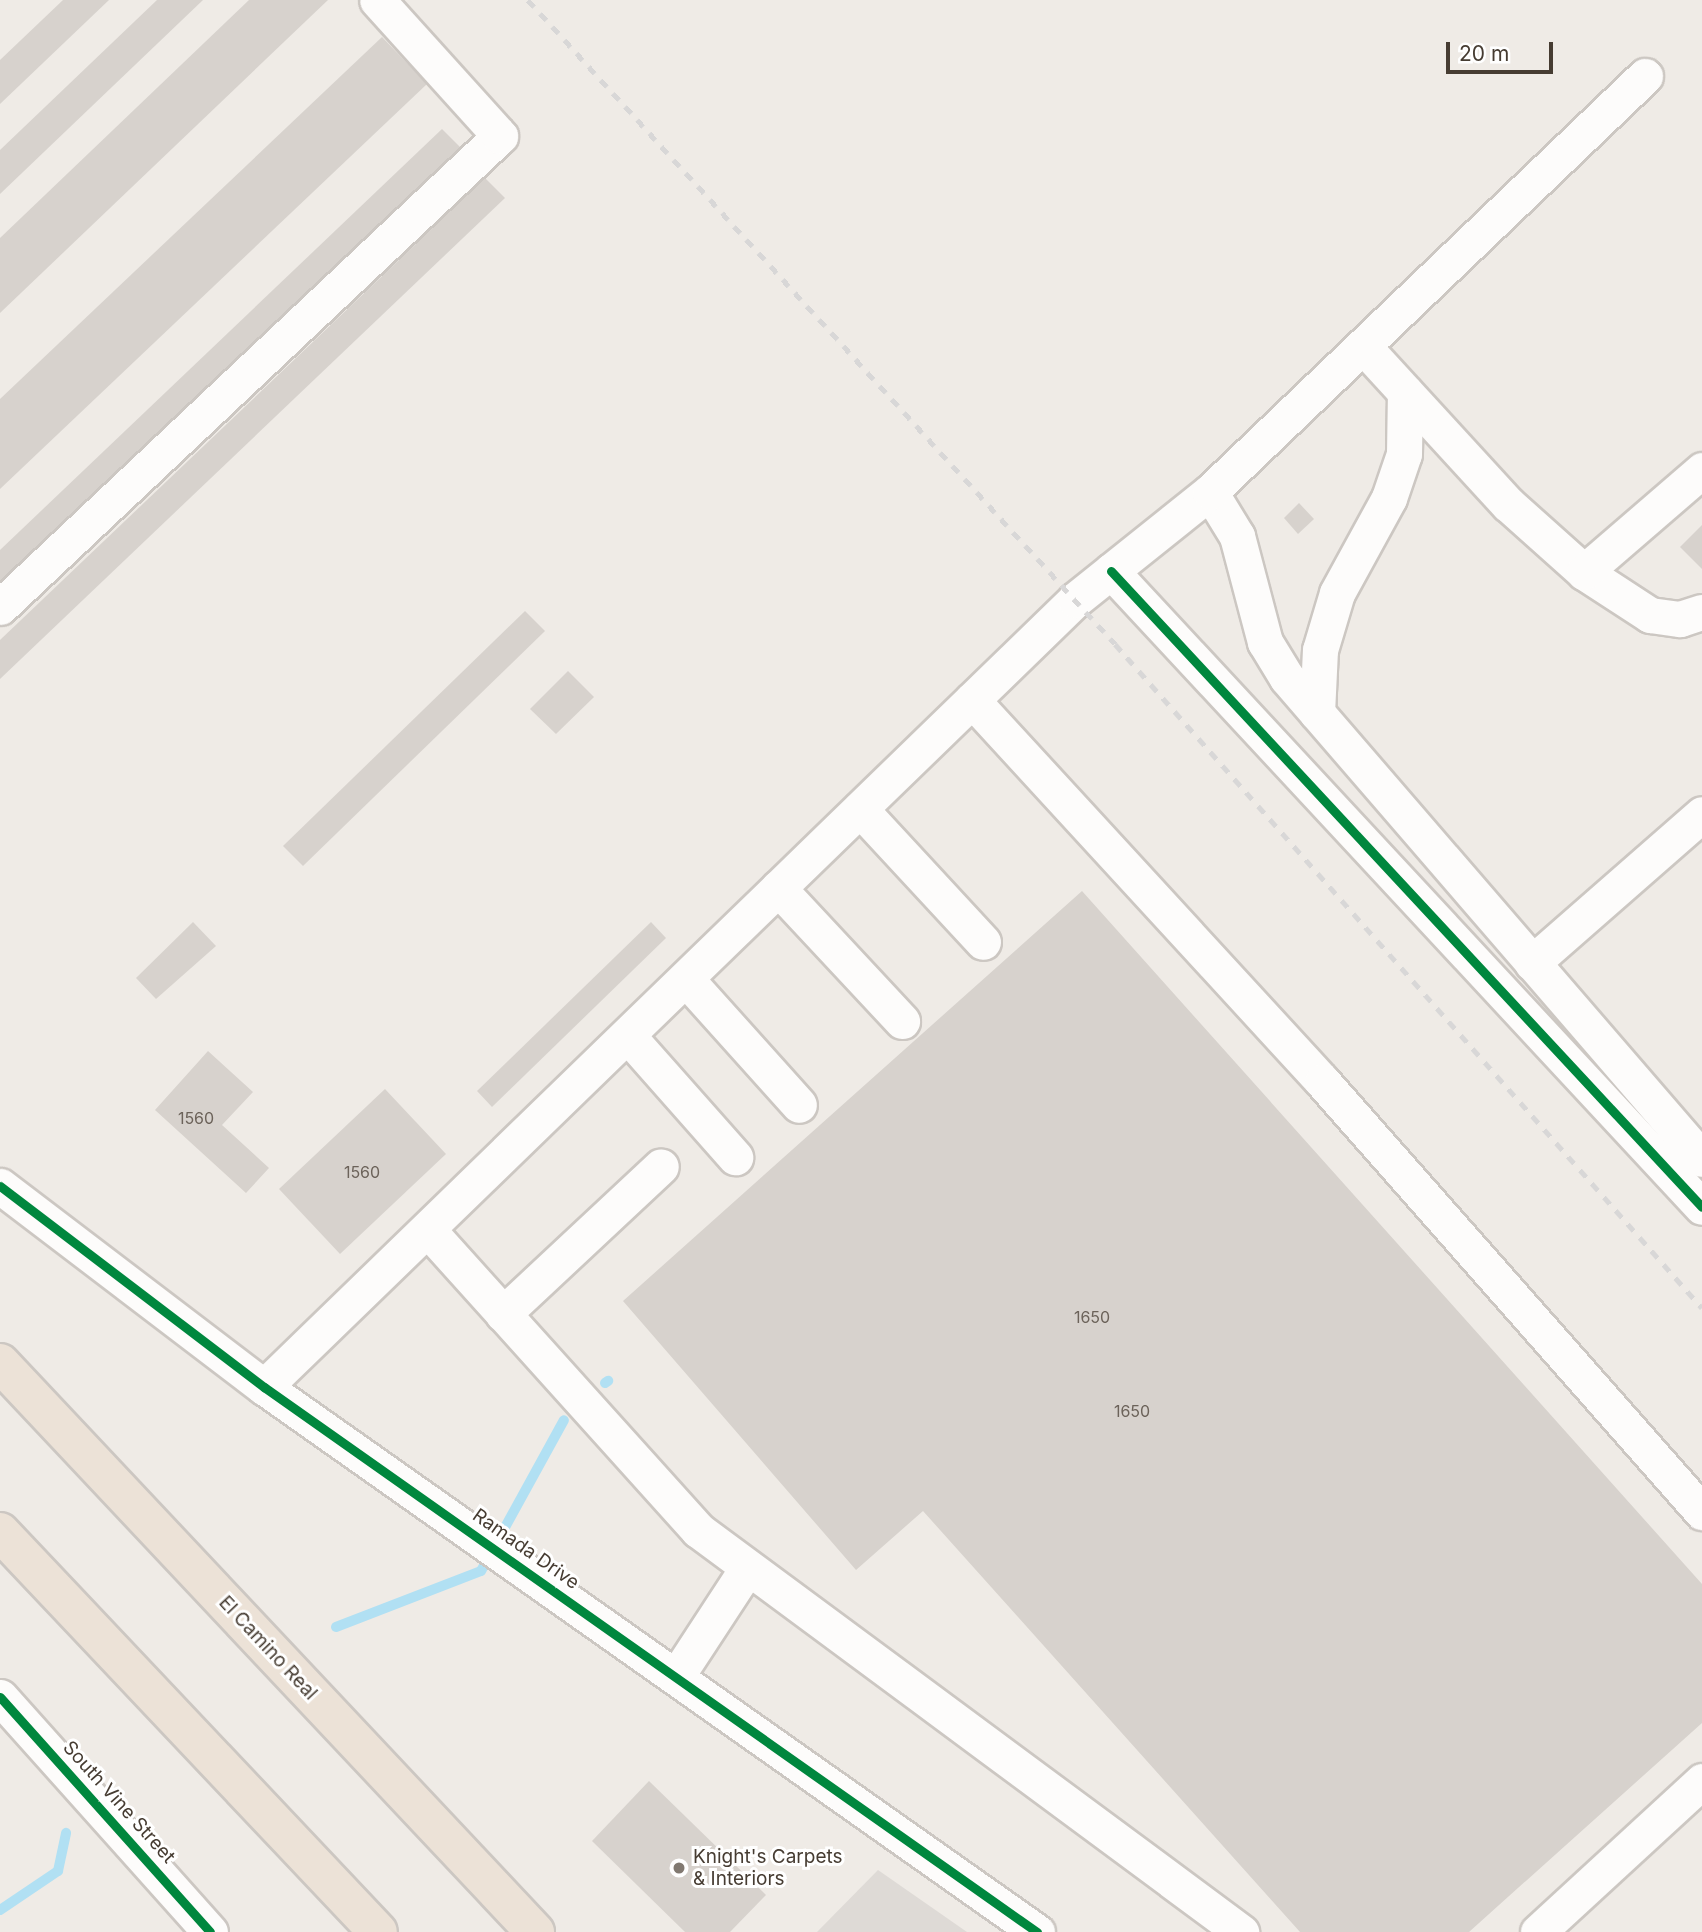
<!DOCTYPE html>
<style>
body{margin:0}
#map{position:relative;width:1702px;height:1932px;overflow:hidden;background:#efebe6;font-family:Inter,sans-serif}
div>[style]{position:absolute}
.parking>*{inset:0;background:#dedad6}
.stream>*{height:10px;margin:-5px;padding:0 5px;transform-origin:5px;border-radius:5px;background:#b1e0f3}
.building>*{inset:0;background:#d7d2cd}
.roads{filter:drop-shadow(2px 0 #ccc7c2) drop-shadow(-2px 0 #ccc7c2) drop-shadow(0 2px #ccc7c2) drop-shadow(0 -2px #ccc7c2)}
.minor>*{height:35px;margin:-17.5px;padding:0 17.5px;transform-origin:17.5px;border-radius:17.5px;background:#fdfcfb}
.highway>*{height:38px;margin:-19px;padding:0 19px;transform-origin:19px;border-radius:19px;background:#ece2d7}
.rail>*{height:5px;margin-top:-2.5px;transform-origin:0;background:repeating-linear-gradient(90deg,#d8d7d7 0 9px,transparent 0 18px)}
.cycleway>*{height:9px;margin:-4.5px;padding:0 4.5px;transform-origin:4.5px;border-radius:4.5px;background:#00873e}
.dots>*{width:19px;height:19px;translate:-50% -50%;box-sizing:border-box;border:4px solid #fff;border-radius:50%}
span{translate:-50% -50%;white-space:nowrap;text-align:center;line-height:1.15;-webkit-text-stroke:6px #fff;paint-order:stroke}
.number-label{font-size:16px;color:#6c635a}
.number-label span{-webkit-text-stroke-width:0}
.street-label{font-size:19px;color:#463c32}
.poi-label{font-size:19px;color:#463c32}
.left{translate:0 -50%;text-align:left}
.scale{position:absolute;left:1446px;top:42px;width:107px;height:32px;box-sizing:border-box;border:4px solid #463c32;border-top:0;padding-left:9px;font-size:21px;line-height:24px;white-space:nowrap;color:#463c32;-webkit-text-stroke:5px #fff;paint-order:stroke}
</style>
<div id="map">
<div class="parking">
<i style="clip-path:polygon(878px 1870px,967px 1932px,817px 1932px)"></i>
</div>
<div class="stream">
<i style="left:605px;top:1383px;width:4px;rotate:-34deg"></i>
<i style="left:336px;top:1627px;width:155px;rotate:-21.1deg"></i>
<i style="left:481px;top:1571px;width:172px;rotate:-61.2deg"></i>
<i style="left:0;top:1910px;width:70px;rotate:-33.9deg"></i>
<i style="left:58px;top:1871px;width:39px;rotate:-78deg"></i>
</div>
<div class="building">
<i style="clip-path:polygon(63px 0,109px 0,0 104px,0 60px)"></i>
<i style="clip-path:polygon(157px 0,203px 0,0 194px,0 150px)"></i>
<i style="clip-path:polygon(249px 0,328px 0,0 313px,0 238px)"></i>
<i style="clip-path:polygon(382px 37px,427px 84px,0 489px,0 399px)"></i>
<i style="clip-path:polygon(442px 129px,467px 154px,0 599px,0 550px)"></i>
<i style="clip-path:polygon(485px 178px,505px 198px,0 679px,0 640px)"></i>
<i style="clip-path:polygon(1299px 503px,1314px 519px,1298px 534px,1284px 518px)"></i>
<i style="clip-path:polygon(1702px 525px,1702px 569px,1680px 547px)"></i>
<i style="clip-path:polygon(525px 611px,545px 631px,303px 866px,283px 846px)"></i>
<i style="clip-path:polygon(568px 671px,594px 697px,556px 734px,530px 709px)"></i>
<i style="clip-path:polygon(1082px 891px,1702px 1584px,1702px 1723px,1469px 1932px,1300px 1932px,923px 1511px,856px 1570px,623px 1301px)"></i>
<i style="clip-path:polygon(193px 922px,216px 946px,156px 999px,136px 978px)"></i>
<i style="clip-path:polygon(651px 922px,666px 938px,492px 1107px,477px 1091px)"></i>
<i style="clip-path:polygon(208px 1051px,253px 1092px,222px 1125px,269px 1168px,246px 1193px,155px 1110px)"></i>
<i style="clip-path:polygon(385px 1089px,446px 1154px,340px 1254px,279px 1189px)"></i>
<i style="clip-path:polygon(649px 1781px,766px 1895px,730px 1932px,685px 1932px,592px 1841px)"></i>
</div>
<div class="roads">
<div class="minor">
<i style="left:1363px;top:346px;width:214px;rotate:47.5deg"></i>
<i style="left:1508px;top:504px;width:102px;rotate:41.8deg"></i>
<i style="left:1584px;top:572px;width:79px;rotate:33.1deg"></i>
<i style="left:1650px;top:615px;width:30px;rotate:8deg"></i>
<i style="left:1680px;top:619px;width:23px;rotate:-18deg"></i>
<i style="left:1210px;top:492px;width:52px;rotate:58.5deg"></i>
<i style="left:1237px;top:536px;width:110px;rotate:75.2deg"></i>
<i style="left:1265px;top:642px;width:42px;rotate:58.6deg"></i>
<i style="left:1287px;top:678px;width:635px;rotate:49.21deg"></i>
<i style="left:1111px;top:571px;width:868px;rotate:47.1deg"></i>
<i style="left:1584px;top:572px;width:156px;rotate:-40.8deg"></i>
<i style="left:0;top:607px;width:687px;rotate:-43.29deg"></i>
<i style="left:500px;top:136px;width:183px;rotate:-132.1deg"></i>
<i style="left:972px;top:700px;width:517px;rotate:47.43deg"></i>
<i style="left:1322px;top:1081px;width:575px;rotate:48.6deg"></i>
<i style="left:1317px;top:713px;width:63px;rotate:-87.3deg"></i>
<i style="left:1320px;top:650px;width:59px;rotate:-73.4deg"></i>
<i style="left:1337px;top:593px;width:108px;rotate:-61.3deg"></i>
<i style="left:1389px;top:498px;width:46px;rotate:-71.2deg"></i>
<i style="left:1404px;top:454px;width:62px;rotate:-89.1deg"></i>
<i style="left:860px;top:809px;width:181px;rotate:47.2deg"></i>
<i style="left:778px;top:888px;width:182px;rotate:47deg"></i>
<i style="left:1532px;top:963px;width:226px;rotate:-41.2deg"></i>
<i style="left:686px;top:979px;width:169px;rotate:48.1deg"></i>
<i style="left:628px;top:1036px;width:162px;rotate:48.5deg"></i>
<i style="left:0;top:1186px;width:332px;rotate:37.3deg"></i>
<i style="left:264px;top:1387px;width:946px;rotate:35.19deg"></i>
<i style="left:428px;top:1230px;width:404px;rotate:48deg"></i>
<i style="left:698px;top:1530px;width:676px;rotate:36.51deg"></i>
<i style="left:503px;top:1314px;width:216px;rotate:-43.1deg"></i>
<i style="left:264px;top:1387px;width:1130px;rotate:-44.14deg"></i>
<i style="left:1075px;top:600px;width:173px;rotate:-38.7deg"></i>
<i style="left:1210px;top:492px;width:602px;rotate:-43.72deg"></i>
<i style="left:676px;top:1677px;width:128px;rotate:-56.8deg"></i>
<i style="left:0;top:1697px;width:315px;rotate:48.2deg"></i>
<i style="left:1538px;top:1932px;width:223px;rotate:-42.6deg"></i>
</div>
<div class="highway">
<i style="left:0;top:1363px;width:781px;rotate:46.76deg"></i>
<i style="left:0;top:1532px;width:550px;rotate:46.62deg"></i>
</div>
</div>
<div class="rail">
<i style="left:528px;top:0;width:871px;rotate:47.65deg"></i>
<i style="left:1115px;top:644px;width:886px;rotate:48.52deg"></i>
</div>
<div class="cycleway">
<i style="left:1111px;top:571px;width:868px;rotate:47.1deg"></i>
<i style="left:0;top:1186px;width:332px;rotate:37.3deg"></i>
<i style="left:264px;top:1387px;width:946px;rotate:35.19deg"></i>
<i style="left:0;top:1697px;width:315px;rotate:48.2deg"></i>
</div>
<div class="dots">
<i style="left:679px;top:1868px;background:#817971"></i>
</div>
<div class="number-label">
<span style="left:196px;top:1118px">1560</span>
<span style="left:362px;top:1172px">1560</span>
<span style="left:1092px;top:1317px">1650</span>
<span style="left:1132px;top:1411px">1650</span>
</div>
<div class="street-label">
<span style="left:526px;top:1549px;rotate:35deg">Ramada Drive</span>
<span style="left:268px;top:1648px;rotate:47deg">El Camino Real</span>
<span style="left:119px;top:1802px;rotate:48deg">South Vine Street</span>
</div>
<div class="poi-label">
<span class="left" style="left:693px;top:1868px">Knight's Carpets<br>&amp; Interiors</span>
</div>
<div class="scale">20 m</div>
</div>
